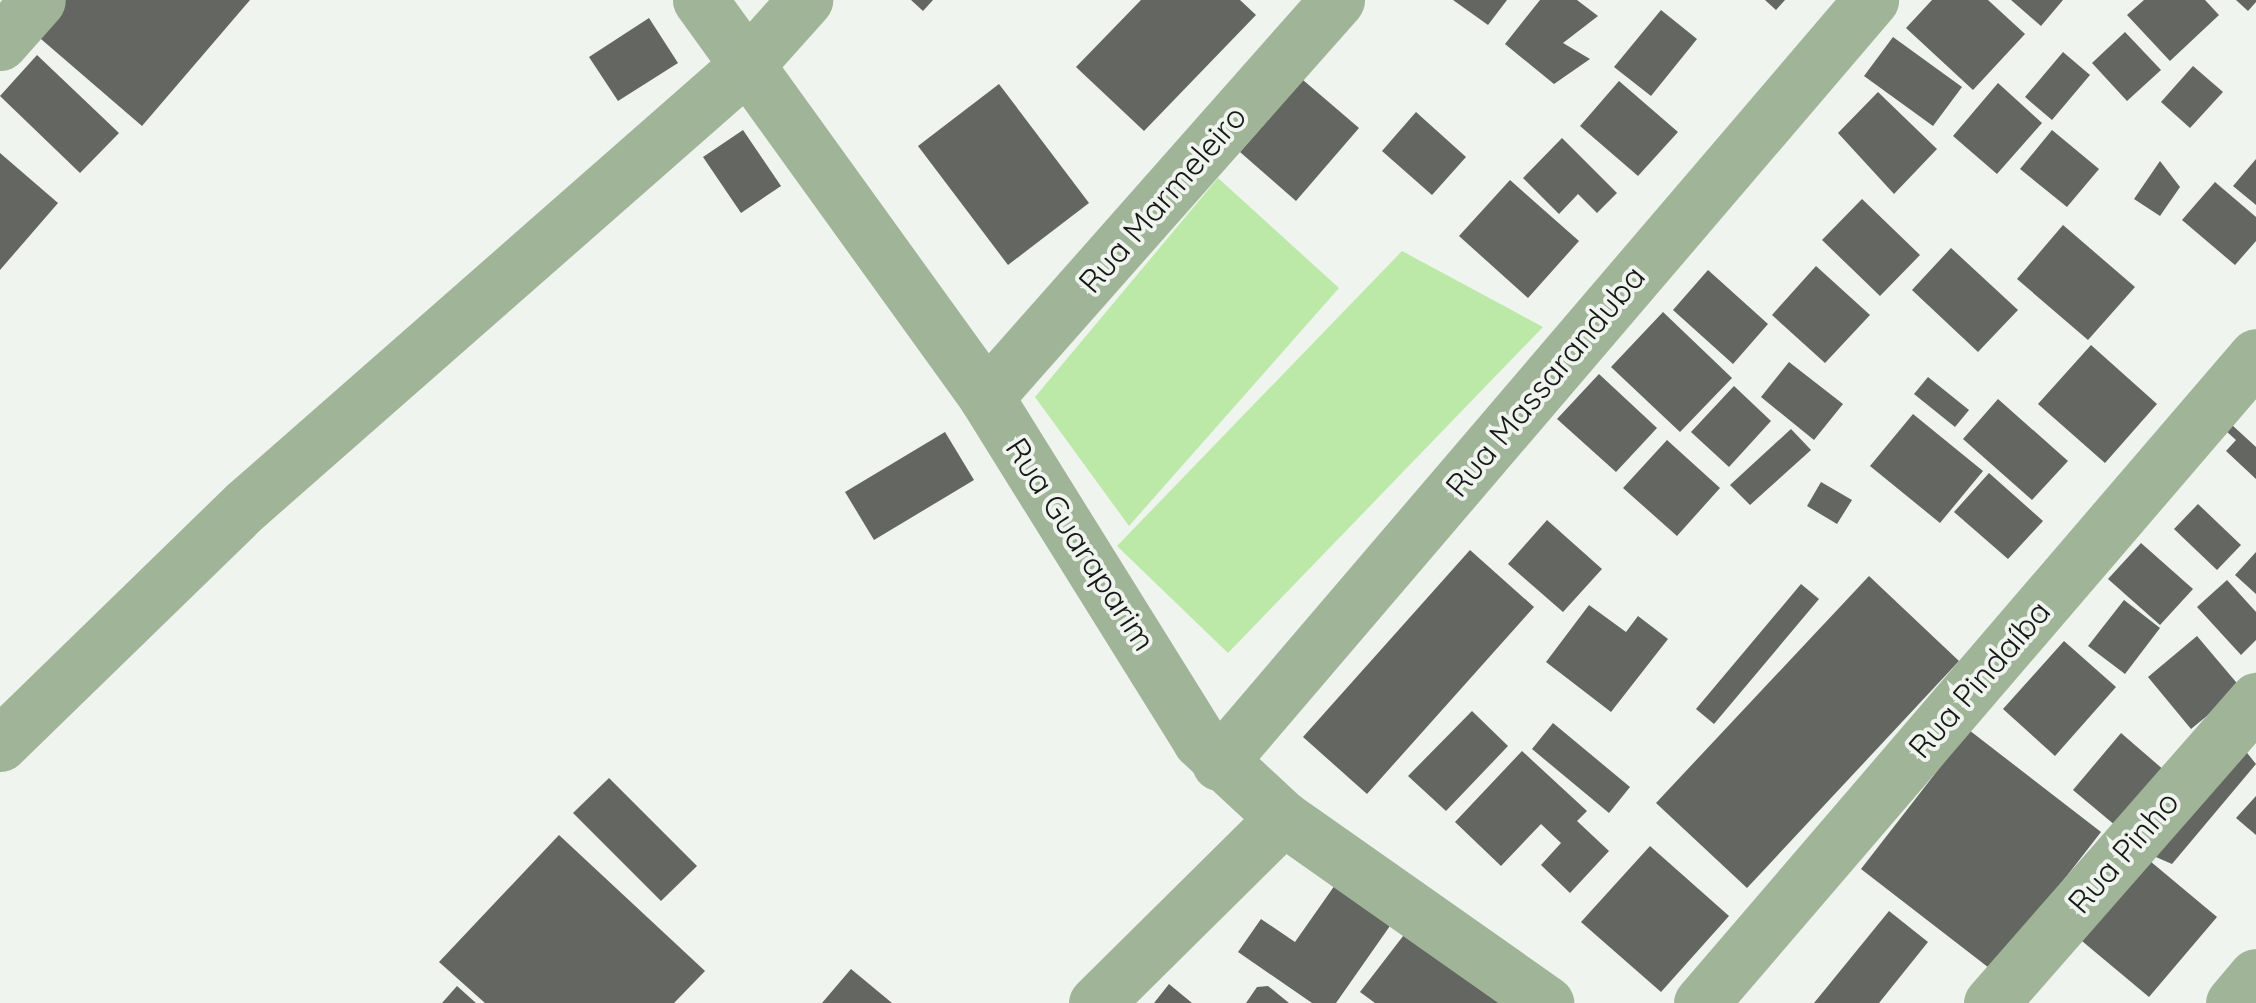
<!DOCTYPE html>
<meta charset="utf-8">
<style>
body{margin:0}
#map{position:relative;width:2256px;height:1003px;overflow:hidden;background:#eff4ee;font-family:Quicksand,sans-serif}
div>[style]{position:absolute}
.green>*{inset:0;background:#bce9a8}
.building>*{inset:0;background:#636661}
.minor>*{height:55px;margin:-27.5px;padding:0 27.5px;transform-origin:27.5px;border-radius:27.5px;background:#a0b498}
span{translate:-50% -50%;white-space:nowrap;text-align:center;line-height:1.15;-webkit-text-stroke:8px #eff4ee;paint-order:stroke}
.street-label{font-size:32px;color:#171816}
</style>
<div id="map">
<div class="green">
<i style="clip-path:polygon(1218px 178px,1339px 288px,1129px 526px,1035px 397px)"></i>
<i style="clip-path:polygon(1402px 251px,1543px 327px,1228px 653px,1117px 546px)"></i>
</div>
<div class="building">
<i style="clip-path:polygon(62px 0,250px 0,142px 126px,34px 33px)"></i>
<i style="clip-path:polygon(911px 0,933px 0,923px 11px)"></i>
<i style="clip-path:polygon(1141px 0,1240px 0,1256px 15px,1144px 131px,1076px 67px)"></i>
<i style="clip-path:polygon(1453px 0,1507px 0,1488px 25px)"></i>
<i style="clip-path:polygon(1540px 0,1577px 0,1598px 16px,1563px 43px,1590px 59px,1554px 84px,1505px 44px)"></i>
<i style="clip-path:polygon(1765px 0,1785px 0,1776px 10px)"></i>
<i style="clip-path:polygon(1932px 0,1988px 0,2025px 34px,1973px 90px,1906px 28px)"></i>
<i style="clip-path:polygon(2011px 0,2063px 0,2041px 26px)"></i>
<i style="clip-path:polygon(2144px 0,2205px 0,2219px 15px,2170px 61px,2127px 15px)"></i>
<i style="clip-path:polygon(2236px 0,2256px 0,2256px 2px,2248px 11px)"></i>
<i style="clip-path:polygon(1661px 10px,1697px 39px,1651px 96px,1614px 67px)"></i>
<i style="clip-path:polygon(649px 18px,678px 63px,618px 101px,589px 57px)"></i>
<i style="clip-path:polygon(2125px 32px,2161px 70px,2127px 101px,2092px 63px)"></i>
<i style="clip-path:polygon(1893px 37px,1962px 87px,1933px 126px,1864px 76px)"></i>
<i style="clip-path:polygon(2063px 52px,2090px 75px,2052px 120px,2025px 97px)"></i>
<i style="clip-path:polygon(37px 55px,119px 133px,80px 173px,0 96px)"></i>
<i style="clip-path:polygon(2193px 66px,2223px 92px,2190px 128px,2161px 102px)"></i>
<i style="clip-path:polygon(1303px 80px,1359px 128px,1296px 201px,1240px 152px)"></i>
<i style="clip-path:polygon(1619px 81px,1678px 132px,1638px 176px,1580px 126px)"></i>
<i style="clip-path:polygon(1998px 83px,2042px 123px,1997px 174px,1953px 136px)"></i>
<i style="clip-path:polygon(999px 84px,1089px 203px,1008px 265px,918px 146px)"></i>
<i style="clip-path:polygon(1878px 92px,1937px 149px,1894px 194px,1838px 133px)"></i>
<i style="clip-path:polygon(1416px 112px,1466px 157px,1432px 195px,1382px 151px)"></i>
<i style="clip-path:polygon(743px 130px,781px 186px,741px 213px,703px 157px)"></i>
<i style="clip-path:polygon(2052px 130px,2099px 169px,2067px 207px,2020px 169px)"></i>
<i style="clip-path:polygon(1562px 138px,1617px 193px,1597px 213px,1578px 194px,1559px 214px,1523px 178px)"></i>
<i style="clip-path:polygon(0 153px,58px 203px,0 270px)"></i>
<i style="clip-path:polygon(2256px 159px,2256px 205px,2233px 186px)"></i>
<i style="clip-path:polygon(2160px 161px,2180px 187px,2160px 216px,2134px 199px)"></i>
<i style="clip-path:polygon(1510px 180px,1579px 241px,1528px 298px,1459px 236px)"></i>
<i style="clip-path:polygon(2215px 182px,2256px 217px,2256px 241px,2235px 265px,2182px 220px)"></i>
<i style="clip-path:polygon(1862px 199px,1920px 255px,1880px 296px,1822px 240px)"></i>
<i style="clip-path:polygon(2063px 225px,2135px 287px,2088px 340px,2017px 279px)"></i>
<i style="clip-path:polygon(1951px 248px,2018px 310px,1978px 352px,1912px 290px)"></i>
<i style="clip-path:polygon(1816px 266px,1870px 315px,1825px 363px,1772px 315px)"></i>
<i style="clip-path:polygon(1708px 270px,1768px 324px,1733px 364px,1673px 310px)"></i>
<i style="clip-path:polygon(1663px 312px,1732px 378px,1680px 432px,1611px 367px)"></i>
<i style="clip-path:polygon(2091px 345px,2157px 404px,2105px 463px,2038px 404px)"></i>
<i style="clip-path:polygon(1789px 362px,1843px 404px,1814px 440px,1761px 397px)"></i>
<i style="clip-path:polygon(1599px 374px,1657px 428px,1616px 472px,1557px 419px)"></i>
<i style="clip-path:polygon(1928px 377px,1969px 410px,1955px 427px,1914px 394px)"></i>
<i style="clip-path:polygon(1734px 386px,1771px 421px,1729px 467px,1691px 432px)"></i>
<i style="clip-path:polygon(1998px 399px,2068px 461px,2032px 500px,1963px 439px)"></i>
<i style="clip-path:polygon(1913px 414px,1983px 471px,1940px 523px,1870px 466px)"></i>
<i style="clip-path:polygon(2232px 425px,2256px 447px,2256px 479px,2226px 451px,2236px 440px,2226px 431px)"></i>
<i style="clip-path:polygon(1791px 429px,1811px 450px,1750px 505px,1730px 485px)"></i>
<i style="clip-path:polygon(945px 432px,974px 480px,874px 540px,845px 492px)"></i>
<i style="clip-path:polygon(1667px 440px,1720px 488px,1677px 536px,1623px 488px)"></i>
<i style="clip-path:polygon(1989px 473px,2043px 521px,2008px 559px,1954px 512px)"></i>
<i style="clip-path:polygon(1821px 482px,1852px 500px,1837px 524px,1807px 506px)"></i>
<i style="clip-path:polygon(2198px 504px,2241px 545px,2217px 570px,2174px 529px)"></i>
<i style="clip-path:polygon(1547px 520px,1602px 569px,1563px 612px,1508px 564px)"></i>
<i style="clip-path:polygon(2141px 543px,2193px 589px,2160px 625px,2108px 579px)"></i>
<i style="clip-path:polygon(1470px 550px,1534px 607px,1367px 794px,1303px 737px)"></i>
<i style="clip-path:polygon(2256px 552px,2256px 594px,2235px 575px)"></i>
<i style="clip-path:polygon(1869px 576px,1959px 661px,1747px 888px,1656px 803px)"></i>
<i style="clip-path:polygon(2227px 580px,2256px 612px,2256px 640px,2241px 655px,2197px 607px)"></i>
<i style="clip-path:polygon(1801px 584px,1819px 599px,1714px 724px,1696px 709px)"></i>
<i style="clip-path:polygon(2124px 600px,2160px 628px,2125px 674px,2088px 646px)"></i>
<i style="clip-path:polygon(1589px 605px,1626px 632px,1638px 616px,1668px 639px,1611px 712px,1546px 662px)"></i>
<i style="clip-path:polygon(2197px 636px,2241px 688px,2191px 729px,2148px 677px)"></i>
<i style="clip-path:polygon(2064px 641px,2116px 687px,2055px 756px,2003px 709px)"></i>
<i style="clip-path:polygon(1472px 711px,1508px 746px,1446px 811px,1408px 776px)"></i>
<i style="clip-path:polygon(1553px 723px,1630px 787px,1609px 813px,1532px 749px)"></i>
<i style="clip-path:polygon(1969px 730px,2101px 832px,1993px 971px,1861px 869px)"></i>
<i style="clip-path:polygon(2121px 733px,2165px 771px,2116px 826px,2073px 790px)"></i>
<i style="clip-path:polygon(2231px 733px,2256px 764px,2172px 864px,2135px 848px)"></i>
<i style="clip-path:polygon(1522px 751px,1587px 811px,1577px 821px,1609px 851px,1570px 893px,1541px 865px,1561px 843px,1541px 824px,1501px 866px,1455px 822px)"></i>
<i style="clip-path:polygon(609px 778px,697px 866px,661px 901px,573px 813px)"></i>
<i style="clip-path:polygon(2256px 796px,2256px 835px,2236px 818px)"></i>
<i style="clip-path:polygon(559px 835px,705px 971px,674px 1003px,485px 1003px,439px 962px)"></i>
<i style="clip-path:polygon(1650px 846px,1729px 916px,1661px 992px,1581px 922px)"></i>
<i style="clip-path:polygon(2138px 851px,2217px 917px,2149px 997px,2070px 931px)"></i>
<i style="clip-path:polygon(1335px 885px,1392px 923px,1336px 1003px,1312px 1003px,1238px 952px,1261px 919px,1295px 942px)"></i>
<i style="clip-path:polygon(1889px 911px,1928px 942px,1879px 1003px,1814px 1003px)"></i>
<i style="clip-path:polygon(1407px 931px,1502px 1003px,1375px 1003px,1360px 992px)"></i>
<i style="clip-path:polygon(851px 969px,892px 1003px,822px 1003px)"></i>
<i style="clip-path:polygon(1169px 984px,1192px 1003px,1154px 1003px)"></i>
<i style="clip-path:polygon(457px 986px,476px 1003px,442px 1003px)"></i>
<i style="clip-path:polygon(1268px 986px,1289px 1003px,1246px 1003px,1257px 987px)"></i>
</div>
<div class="minor">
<i style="left:700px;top:0;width:489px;rotate:54.2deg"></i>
<i style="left:986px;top:397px;width:405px;rotate:58.1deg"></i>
<i style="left:1200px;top:741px;width:113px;rotate:42.9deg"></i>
<i style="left:1283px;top:818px;width:322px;rotate:35.1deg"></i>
<i style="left:0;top:43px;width:57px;rotate:-48.5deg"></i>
<i style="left:986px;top:397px;width:530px;rotate:-48.52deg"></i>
<i style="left:0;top:744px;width:343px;rotate:-44.2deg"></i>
<i style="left:246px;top:505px;width:665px;rotate:-41.28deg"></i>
<i style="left:746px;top:66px;width:89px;rotate:-48.2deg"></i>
<i style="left:1219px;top:763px;width:1004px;rotate:-49.49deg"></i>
<i style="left:1096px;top:1003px;width:263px;rotate:-44.7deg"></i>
<i style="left:1701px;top:1003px;width:852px;rotate:-49.38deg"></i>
<i style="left:1991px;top:1003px;width:403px;rotate:-48.8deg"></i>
<i style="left:2233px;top:1003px;width:35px;rotate:-50deg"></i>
</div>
<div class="street-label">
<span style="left:1162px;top:199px;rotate:-49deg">Rua Marmeleiro</span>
<span style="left:1545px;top:381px;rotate:-50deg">Rua Massaranduba</span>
<span style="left:1081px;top:544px;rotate:57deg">Rua Guaraparim</span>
<span style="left:1979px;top:679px;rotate:-49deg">Rua Pindaíba</span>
<span style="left:2123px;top:852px;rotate:-49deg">Rua Pinho</span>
</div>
</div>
